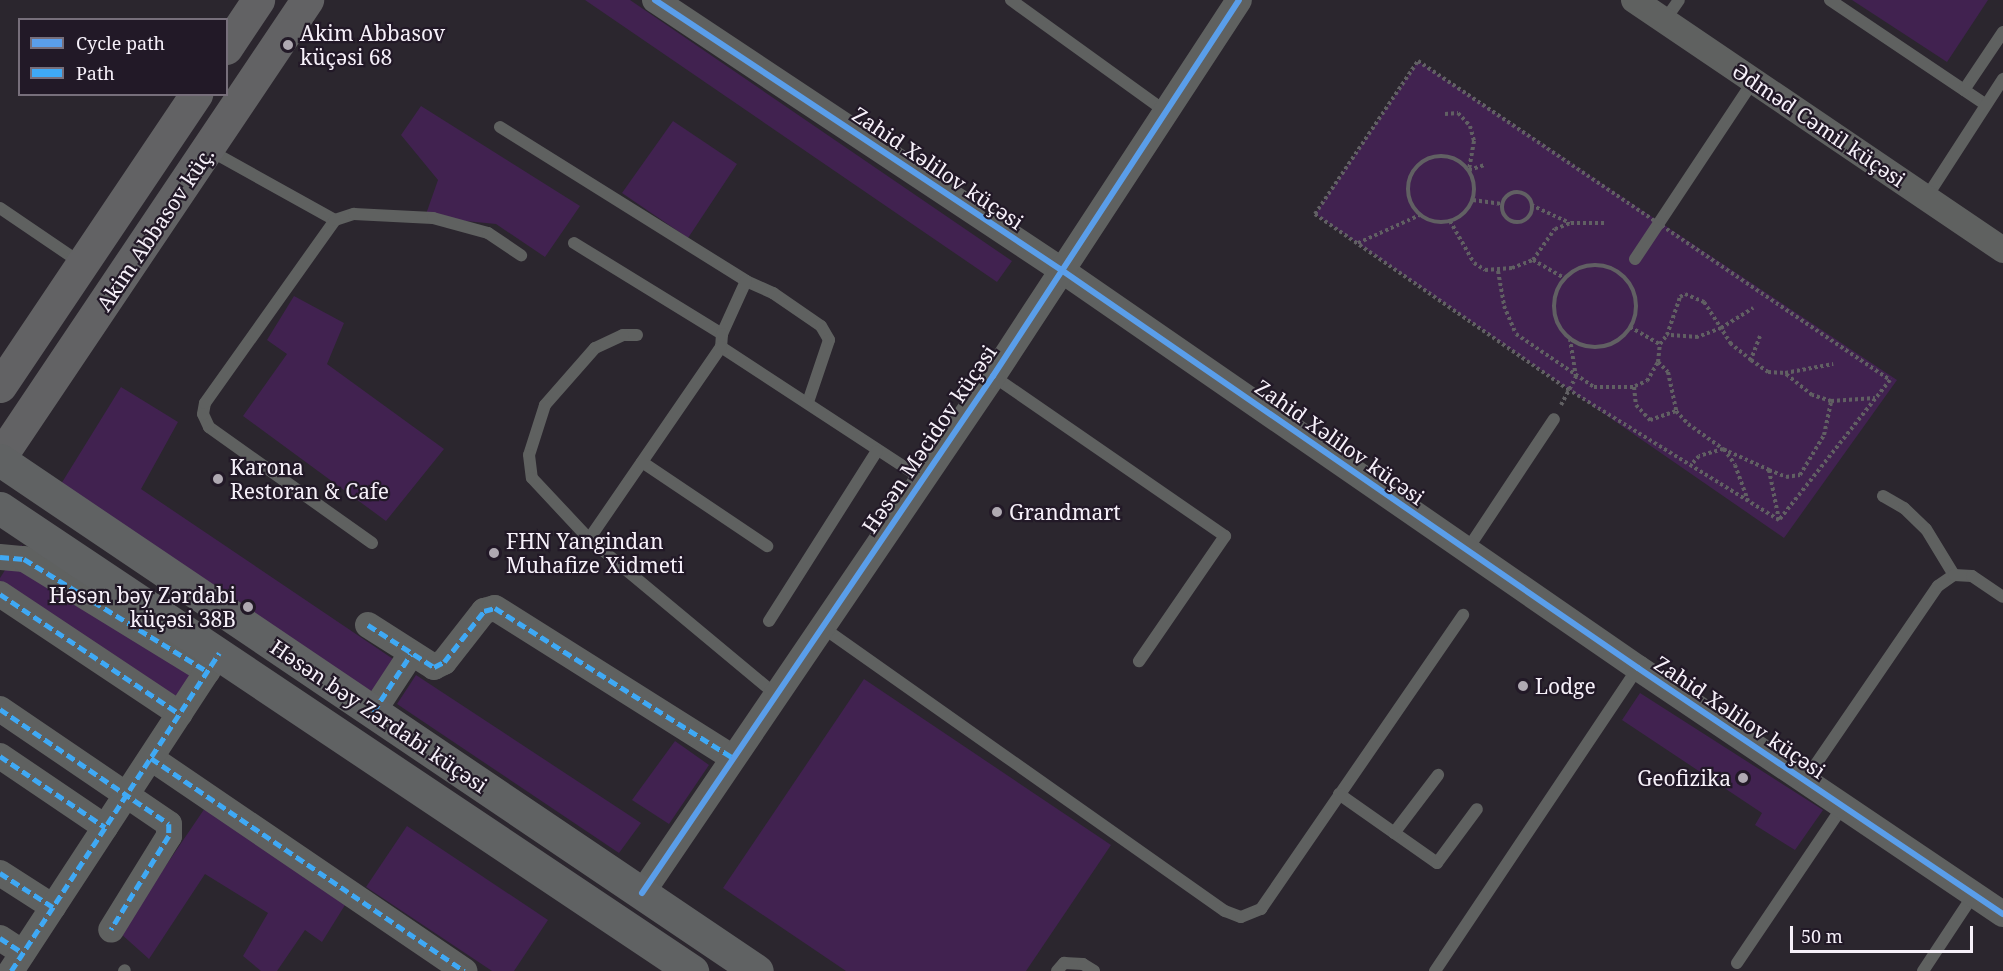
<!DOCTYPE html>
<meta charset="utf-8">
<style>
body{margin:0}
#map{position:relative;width:2003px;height:971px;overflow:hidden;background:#2b262e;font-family:"Noto Serif",serif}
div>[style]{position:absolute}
.green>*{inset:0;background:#412250}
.path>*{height:4px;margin-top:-2px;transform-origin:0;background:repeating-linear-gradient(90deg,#616063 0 3px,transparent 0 6px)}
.path>.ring{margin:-2px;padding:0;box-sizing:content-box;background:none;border:4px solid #616063;border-radius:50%}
.service>*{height:12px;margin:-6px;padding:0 6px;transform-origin:6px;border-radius:6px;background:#5f6160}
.minor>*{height:26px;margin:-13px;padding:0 13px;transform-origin:13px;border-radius:13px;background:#5f6160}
.secondary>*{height:33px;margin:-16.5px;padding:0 16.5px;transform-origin:16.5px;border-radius:16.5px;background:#626264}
.primary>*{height:33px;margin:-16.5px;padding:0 16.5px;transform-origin:16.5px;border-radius:16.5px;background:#606263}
.quiet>*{height:4.5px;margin-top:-2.25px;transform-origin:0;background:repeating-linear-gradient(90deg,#3fa9f5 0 9px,transparent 0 13.5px)}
.cycleway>*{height:6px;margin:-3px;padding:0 3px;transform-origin:3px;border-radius:3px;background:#5a9eea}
.dots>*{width:16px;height:16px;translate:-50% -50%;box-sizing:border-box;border:3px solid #221927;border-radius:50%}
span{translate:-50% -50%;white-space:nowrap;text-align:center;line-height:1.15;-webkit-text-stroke:4.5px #221927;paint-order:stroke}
.poi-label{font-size:21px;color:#f6f0f9}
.left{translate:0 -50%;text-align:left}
.right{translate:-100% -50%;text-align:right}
.street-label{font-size:21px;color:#f6f0f9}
.legend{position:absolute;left:18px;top:18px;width:210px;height:78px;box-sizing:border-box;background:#221927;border:2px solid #776f7b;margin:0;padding:8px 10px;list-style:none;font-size:18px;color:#f6f0f9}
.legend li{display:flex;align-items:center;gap:12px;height:30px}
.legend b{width:30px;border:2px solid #776f7b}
.scale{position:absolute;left:1790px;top:926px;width:183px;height:27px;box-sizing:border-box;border:3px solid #f6f0f9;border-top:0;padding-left:8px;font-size:18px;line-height:21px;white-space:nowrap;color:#f6f0f9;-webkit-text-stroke:4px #221927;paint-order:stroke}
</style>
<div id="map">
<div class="green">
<i style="clip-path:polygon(585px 0,630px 0,1012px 261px,997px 282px)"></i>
<i style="clip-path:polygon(1852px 0,1988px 0,1947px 62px)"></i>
<i style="clip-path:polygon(1418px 61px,1897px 380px,1784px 538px,1315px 214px)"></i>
<i style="clip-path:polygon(421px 106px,580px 206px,545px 257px,496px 224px,425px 217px,438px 180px,401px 135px)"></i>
<i style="clip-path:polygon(673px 121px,737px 164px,688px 238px,622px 193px)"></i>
<i style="clip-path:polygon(294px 296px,344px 323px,327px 364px,444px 449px,386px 521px,243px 416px,287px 354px,267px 340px)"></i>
<i style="clip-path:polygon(121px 387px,178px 422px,141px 489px,393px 659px,370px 694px,61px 484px)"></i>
<i style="clip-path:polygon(21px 545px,201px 664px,168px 714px,0 605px,0 578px)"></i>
<i style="clip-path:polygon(416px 675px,641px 823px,619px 853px,397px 704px)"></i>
<i style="clip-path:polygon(864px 679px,1111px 845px,1026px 971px,846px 971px,723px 888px)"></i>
<i style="clip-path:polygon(1640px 693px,1823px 810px,1795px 850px,1755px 825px,1762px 813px,1622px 720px)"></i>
<i style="clip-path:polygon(675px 741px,709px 765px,669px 824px,632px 800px)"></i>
<i style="clip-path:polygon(205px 808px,345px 905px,322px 942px,305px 930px,277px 971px,261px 971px,243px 956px,268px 913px,205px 874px,149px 959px,120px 933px)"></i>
<i style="clip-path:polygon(407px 826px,548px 920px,514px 971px,492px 971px,366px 887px)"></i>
</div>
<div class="path">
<i style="left:1418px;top:61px;width:570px;rotate:34.05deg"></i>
<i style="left:1890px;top:380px;width:179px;rotate:128.4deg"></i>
<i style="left:1779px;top:520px;width:247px;rotate:-148.2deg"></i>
<i style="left:1569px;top:390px;width:309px;rotate:-145.3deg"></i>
<i style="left:1315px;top:214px;width:184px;rotate:-56.1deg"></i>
<i style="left:1445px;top:114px;width:13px;rotate:-4deg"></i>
<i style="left:1458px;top:113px;width:18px;rotate:47deg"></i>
<i style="left:1470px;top:126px;width:16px;rotate:75deg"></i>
<i style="left:1474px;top:141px;width:29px;rotate:100deg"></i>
<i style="left:1469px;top:170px;width:16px;rotate:-18deg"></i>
<i class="ring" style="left:1408px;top:156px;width:62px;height:62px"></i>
<i class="ring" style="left:1502px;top:192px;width:26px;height:26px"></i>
<i style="left:1473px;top:200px;width:29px;rotate:8deg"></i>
<i style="left:1531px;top:205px;width:43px;rotate:24.8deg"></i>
<i style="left:1450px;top:221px;width:48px;rotate:60.3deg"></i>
<i style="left:1474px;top:263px;width:13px;rotate:32deg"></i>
<i style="left:1485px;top:270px;width:27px;rotate:-4deg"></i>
<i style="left:1512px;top:268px;width:22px;rotate:-21deg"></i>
<i style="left:1533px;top:260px;width:36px;rotate:30deg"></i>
<i style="left:1358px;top:243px;width:68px;rotate:-24.3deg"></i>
<i style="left:1533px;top:260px;width:38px;rotate:-55deg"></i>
<i style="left:1555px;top:229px;width:17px;rotate:-21deg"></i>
<i style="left:1571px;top:223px;width:35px"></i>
<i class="ring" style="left:1554px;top:265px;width:78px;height:78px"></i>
<i style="left:1498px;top:271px;width:36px;rotate:80deg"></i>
<i style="left:1504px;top:306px;width:30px;rotate:67deg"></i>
<i style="left:1516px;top:334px;width:94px;rotate:34.2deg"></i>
<i style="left:1594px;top:387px;width:40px"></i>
<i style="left:1634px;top:387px;width:18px;rotate:84deg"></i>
<i style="left:1636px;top:405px;width:21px;rotate:47deg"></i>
<i style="left:1650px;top:420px;width:28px;rotate:-19deg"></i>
<i style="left:1676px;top:411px;width:18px;rotate:47deg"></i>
<i style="left:1688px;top:424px;width:43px;rotate:35.5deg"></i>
<i style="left:1723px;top:449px;width:25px;rotate:164deg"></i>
<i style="left:1699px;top:456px;width:12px;rotate:132deg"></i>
<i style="left:1630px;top:327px;width:34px;rotate:30deg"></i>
<i style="left:1660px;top:344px;width:11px;rotate:-52deg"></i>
<i style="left:1667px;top:335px;width:40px;rotate:-71.1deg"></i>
<i style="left:1680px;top:297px;width:6px;rotate:-31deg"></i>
<i style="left:1685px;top:294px;width:21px;rotate:23deg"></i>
<i style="left:1704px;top:302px;width:31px;rotate:57deg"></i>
<i style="left:1721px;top:328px;width:25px;rotate:159deg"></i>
<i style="left:1698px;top:337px;width:31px;rotate:-176deg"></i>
<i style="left:1760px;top:336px;width:26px;rotate:111deg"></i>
<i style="left:1751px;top:360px;width:21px;rotate:35deg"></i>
<i style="left:1768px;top:372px;width:17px;rotate:3deg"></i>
<i style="left:1751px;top:360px;width:26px;rotate:-141deg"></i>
<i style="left:1731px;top:344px;width:19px;rotate:-122deg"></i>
<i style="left:1721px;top:328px;width:38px;rotate:-32deg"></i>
<i style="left:1658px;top:362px;width:14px;rotate:45deg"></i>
<i style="left:1668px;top:372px;width:40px;rotate:78deg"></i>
<i style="left:1635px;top:386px;width:13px;rotate:-23deg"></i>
<i style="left:1647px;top:381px;width:22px;rotate:-60deg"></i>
<i style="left:1658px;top:362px;width:18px;rotate:-84deg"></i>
<i style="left:1831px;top:401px;width:20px;rotate:-162deg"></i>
<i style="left:1812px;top:395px;width:35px;rotate:-141deg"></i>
<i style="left:1785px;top:373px;width:49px;rotate:-10.6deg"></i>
<i style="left:1561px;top:405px;width:32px;rotate:-62deg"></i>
<i style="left:1576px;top:377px;width:38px;rotate:-99deg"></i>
<i style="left:1723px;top:449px;width:51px;rotate:24.5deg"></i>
<i style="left:1769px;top:470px;width:51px;rotate:78.7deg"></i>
<i style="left:1724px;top:449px;width:19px;rotate:55deg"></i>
<i style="left:1735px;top:465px;width:38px;rotate:70deg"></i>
<i style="left:1769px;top:470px;width:18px;rotate:22deg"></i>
<i style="left:1786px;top:477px;width:14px;rotate:-8deg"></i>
<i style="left:1800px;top:475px;width:47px;rotate:-59deg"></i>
<i style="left:1824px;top:435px;width:35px;rotate:-78deg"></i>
<i style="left:1831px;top:401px;width:44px;rotate:-3.9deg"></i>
</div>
<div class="service">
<i style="left:1011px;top:0;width:190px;rotate:35.8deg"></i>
<i style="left:1830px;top:0;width:187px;rotate:33.9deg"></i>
<i style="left:1665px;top:20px;width:24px;rotate:-55deg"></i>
<i style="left:1964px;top:90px;width:70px;rotate:-56.1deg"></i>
<i style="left:500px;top:127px;width:290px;rotate:32deg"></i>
<i style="left:746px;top:281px;width:30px;rotate:24deg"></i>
<i style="left:773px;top:293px;width:58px;rotate:34.5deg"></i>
<i style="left:821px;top:326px;width:16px;rotate:60deg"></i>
<i style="left:829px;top:340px;width:65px;rotate:108.7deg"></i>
<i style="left:209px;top:150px;width:144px;rotate:29.1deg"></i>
<i style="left:1926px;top:198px;width:142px;rotate:-57.1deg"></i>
<i style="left:0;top:208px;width:98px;rotate:34.2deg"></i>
<i style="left:574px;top:243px;width:174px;rotate:31.6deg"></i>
<i style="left:1635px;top:259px;width:215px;rotate:-56.4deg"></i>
<i style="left:746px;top:281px;width:58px;rotate:114.4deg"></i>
<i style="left:722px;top:334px;width:13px;rotate:94deg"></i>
<i style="left:721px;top:347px;width:241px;rotate:33.2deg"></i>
<i style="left:637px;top:335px;width:14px;rotate:180deg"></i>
<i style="left:623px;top:335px;width:31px;rotate:155deg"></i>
<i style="left:595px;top:348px;width:76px;rotate:131.3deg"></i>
<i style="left:545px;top:405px;width:52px;rotate:107.7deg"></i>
<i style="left:529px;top:455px;width:23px;rotate:83deg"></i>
<i style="left:532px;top:478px;width:83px;rotate:46.9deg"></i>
<i style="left:589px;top:539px;width:244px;rotate:39.8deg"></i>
<i style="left:993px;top:376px;width:282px;rotate:34.6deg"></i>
<i style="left:1225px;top:536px;width:152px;rotate:124.5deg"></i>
<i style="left:642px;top:462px;width:151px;rotate:33.9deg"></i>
<i style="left:1883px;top:496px;width:24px;rotate:30deg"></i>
<i style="left:1904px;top:508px;width:30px;rotate:44deg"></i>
<i style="left:1926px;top:529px;width:54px;rotate:58.7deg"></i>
<i style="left:589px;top:539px;width:233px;rotate:-55.5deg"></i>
<i style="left:372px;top:543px;width:200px;rotate:-144.6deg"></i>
<i style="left:209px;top:427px;width:14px;rotate:-115deg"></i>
<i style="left:203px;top:414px;width:11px;rotate:-80deg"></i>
<i style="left:205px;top:403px;width:224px;rotate:-54.6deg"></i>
<i style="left:335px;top:220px;width:20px;rotate:-18deg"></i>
<i style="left:354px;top:214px;width:79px;rotate:2.9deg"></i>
<i style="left:433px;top:218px;width:57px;rotate:15.3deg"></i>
<i style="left:488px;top:233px;width:40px;rotate:34deg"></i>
<i style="left:1467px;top:550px;width:157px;rotate:-56.4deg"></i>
<i style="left:769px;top:621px;width:201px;rotate:-57.6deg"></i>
<i style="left:822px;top:627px;width:493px;rotate:35.2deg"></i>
<i style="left:1225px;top:911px;width:17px;rotate:21deg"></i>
<i style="left:1241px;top:917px;width:22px;rotate:-22deg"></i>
<i style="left:1261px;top:909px;width:357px;rotate:-55.5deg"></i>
<i style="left:1805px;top:780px;width:235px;rotate:-55.6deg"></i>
<i style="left:1938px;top:586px;width:19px;rotate:-35deg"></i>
<i style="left:1954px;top:575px;width:18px;rotate:3deg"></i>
<i style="left:1972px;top:576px;width:37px;rotate:34deg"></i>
<i style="left:1339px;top:794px;width:120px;rotate:35.1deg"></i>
<i style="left:1437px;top:863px;width:67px;rotate:-53.5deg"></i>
<i style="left:1394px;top:833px;width:73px;rotate:-52.8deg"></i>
<i style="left:1737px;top:963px;width:189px;rotate:-56deg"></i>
<i style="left:124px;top:971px;width:1px;rotate:-45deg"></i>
<i style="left:1057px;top:971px;width:11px;rotate:-49deg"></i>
<i style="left:1064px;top:963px;width:19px;rotate:3deg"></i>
<i style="left:1083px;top:964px;width:13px;rotate:32deg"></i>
<i style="left:1435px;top:971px;width:365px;rotate:-56.2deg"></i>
<i style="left:1923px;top:971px;width:92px;rotate:-56.5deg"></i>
</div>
<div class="minor">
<i style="left:655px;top:0;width:486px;rotate:33.6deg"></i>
<i style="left:1060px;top:269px;width:702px;rotate:34.62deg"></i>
<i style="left:1638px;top:668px;width:440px;rotate:34deg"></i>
<i style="left:1634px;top:0;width:446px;rotate:34.1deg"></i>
<i style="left:0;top:557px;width:24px;rotate:5deg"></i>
<i style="left:24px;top:559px;width:215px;rotate:31.5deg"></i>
<i style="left:0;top:594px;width:216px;rotate:33.7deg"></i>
<i style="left:368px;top:625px;width:78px;rotate:32.5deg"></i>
<i style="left:434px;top:667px;width:11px;rotate:-27deg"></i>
<i style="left:444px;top:662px;width:65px;rotate:-51.9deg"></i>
<i style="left:484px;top:611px;width:11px;rotate:-15deg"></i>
<i style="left:495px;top:608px;width:281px;rotate:32.2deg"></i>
<i style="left:0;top:709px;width:204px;rotate:34.2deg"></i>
<i style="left:169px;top:824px;width:12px;rotate:90deg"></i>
<i style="left:169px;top:836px;width:110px;rotate:121.7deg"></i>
<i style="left:373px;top:712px;width:69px;rotate:-56.8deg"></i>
<i style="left:0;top:756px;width:127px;rotate:34.1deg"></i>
<i style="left:151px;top:758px;width:379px;rotate:34.2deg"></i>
<i style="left:0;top:873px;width:63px;rotate:32.7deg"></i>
<i style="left:642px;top:893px;width:625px;rotate:-55.83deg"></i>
<i style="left:993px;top:376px;width:449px;rotate:-56.8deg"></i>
<i style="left:0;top:938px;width:27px;rotate:33deg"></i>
<i style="left:11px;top:971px;width:380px;rotate:-56.8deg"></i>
</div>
<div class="secondary">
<i style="left:226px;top:48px;width:58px;rotate:-56.3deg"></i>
<i style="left:0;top:386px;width:352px;rotate:-56.1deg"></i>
<i style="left:0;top:457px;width:551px;rotate:-56.11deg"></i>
</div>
<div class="primary">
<i style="left:0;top:460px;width:913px;rotate:34.02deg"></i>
<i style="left:0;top:508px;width:833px;rotate:33.79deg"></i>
</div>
<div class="quiet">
<i style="left:0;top:557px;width:24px;rotate:5deg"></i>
<i style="left:24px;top:559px;width:215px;rotate:31.5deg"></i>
<i style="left:0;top:594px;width:216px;rotate:33.7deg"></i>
<i style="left:368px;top:625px;width:78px;rotate:32.5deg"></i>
<i style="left:434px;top:667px;width:11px;rotate:-27deg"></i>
<i style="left:444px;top:662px;width:65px;rotate:-51.9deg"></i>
<i style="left:484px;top:611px;width:11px;rotate:-15deg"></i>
<i style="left:495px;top:608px;width:281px;rotate:32.2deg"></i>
<i style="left:0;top:709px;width:204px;rotate:34.2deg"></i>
<i style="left:169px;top:824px;width:12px;rotate:90deg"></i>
<i style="left:169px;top:836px;width:110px;rotate:121.7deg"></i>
<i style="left:373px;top:712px;width:69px;rotate:-56.8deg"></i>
<i style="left:0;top:756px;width:127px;rotate:34.1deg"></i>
<i style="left:151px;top:758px;width:379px;rotate:34.2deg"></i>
<i style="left:0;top:873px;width:63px;rotate:32.7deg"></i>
<i style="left:0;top:938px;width:27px;rotate:33deg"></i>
<i style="left:11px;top:971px;width:380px;rotate:-56.8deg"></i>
</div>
<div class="cycleway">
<i style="left:655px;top:0;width:486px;rotate:33.6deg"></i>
<i style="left:1060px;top:269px;width:702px;rotate:34.62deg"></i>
<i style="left:1638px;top:668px;width:440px;rotate:34deg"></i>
<i style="left:642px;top:893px;width:625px;rotate:-55.83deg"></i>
<i style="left:993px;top:376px;width:449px;rotate:-56.8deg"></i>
</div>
<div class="dots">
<i style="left:288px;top:45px;background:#afa9b2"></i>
<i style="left:218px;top:479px;background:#afa9b2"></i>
<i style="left:997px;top:512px;background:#afa9b2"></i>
<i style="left:494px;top:553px;background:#afa9b2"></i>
<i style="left:248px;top:607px;background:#afa9b2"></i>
<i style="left:1523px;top:686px;background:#afa9b2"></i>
<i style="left:1743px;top:778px;background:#afa9b2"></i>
</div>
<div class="poi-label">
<span class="left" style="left:300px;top:45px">Akim Abbasov<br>küçəsi 68</span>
<span class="left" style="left:230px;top:479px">Karona<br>Restoran &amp; Cafe</span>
<span class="left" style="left:1009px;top:512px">Grandmart</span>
<span class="left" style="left:506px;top:553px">FHN Yangindan<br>Muhafize Xidmeti</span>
<span class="right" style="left:236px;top:607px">Həsən bəy Zərdabi<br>küçəsi 38B</span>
<span class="left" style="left:1535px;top:686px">Lodge</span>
<span class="right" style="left:1731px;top:778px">Geofizika</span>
</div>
<div class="street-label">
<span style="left:1819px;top:125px;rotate:34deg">Ədməd Cəmil küçəsi</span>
<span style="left:938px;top:168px;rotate:34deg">Zahid Xəlilov küçəsi</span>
<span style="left:155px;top:229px;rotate:-56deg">Akim Abbasov küç.</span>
<span style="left:929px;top:439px;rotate:-56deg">Həsən Məcidov küçəsi</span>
<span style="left:1340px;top:442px;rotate:35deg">Zahid Xəlilov küçəsi</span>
<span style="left:379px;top:716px;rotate:34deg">Həsən bəy Zərdabi küçəsi</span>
<span style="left:1740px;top:717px;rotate:34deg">Zahid Xəlilov küçəsi</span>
</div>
<ul class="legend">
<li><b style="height:8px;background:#5a9eea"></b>Cycle path</li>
<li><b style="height:8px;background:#3fa9f5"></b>Path</li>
</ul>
<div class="scale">50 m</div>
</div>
